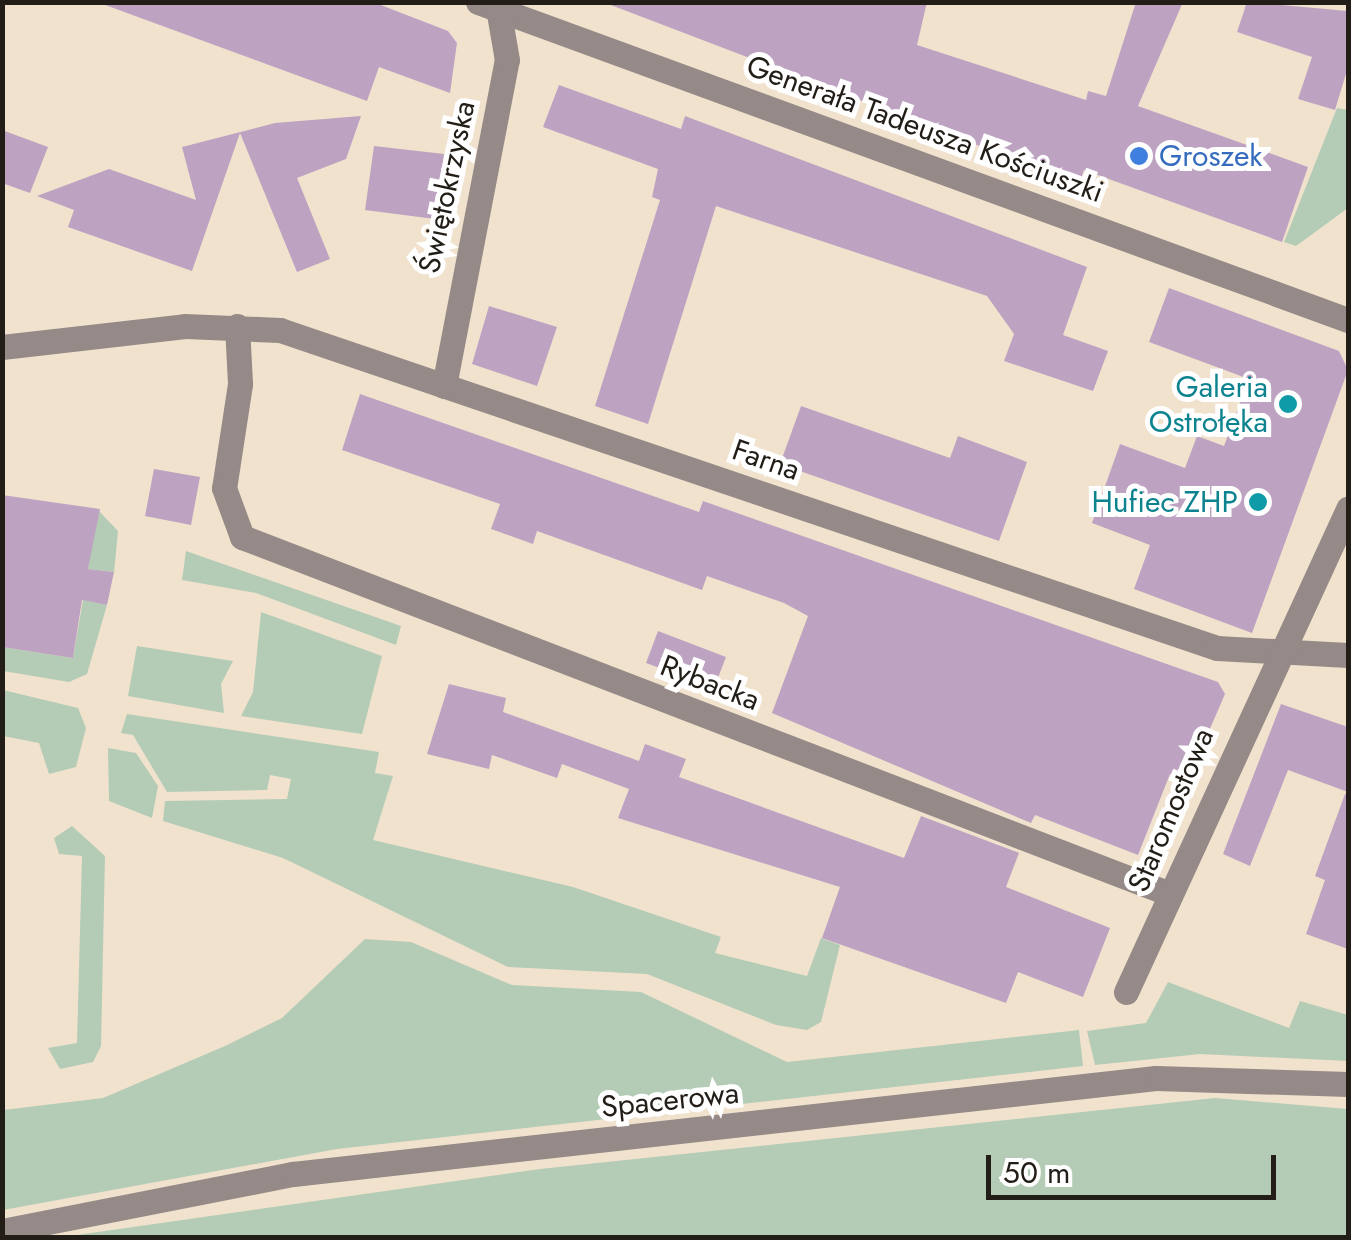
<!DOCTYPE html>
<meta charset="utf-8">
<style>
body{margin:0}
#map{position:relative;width:1351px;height:1240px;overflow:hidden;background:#f1e2ce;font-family:Jost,sans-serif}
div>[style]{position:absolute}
.green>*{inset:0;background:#b4ccb6}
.building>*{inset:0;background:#bda3c1}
.street>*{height:25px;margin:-12.5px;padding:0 12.5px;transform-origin:12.5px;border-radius:12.5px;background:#958a87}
.dots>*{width:28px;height:28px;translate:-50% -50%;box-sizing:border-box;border:5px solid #fff;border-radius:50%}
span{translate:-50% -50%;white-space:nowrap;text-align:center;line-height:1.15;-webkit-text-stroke:10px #fff;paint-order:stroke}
.street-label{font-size:30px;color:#221d16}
.shop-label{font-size:30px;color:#366cbe}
.left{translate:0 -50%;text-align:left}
.culture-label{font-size:30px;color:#0d838f}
.right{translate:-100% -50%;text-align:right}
.frame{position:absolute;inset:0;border:5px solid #221d16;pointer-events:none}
.scale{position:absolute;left:986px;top:1155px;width:290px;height:45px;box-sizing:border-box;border:5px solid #221d16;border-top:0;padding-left:12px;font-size:30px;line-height:35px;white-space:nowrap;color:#221d16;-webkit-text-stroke:8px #fff;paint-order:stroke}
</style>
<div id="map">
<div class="green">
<i style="clip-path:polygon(1337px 108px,1348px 110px,1348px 208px,1296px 246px,1284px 242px)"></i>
<i style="clip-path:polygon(97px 509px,118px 531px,114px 572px,88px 569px)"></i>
<i style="clip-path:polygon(186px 551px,401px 626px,396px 645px,256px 593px,182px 580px)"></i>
<i style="clip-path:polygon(83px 600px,107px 605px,87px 674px,69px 682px,3px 671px,2px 647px,73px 658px)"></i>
<i style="clip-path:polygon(261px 612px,382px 656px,362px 734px,241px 716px,253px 692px)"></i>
<i style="clip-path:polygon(137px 646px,233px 661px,221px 684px,224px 713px,128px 696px)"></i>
<i style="clip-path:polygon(3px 690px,78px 708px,86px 728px,76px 767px,49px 774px,39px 743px,3px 736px)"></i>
<i style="clip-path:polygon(127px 714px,379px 752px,375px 773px,393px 776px,373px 840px,573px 887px,721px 937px,715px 953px,807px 976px,821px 938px,840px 945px,821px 1022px,807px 1030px,776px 1025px,647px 974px,508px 967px,283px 858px,163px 821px,165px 801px,287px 799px,291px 779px,270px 775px,267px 790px,167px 792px,133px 735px,121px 733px)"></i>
<i style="clip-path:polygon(108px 748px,136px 753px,158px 786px,152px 818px,109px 801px)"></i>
<i style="clip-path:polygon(72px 826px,105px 856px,101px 1046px,93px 1062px,60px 1069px,48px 1048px,77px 1043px,82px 856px,59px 854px,54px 838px)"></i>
<i style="clip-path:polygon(365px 939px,411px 942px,512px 985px,641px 992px,787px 1062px,1079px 1030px,1083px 1066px,337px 1149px,3px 1210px,3px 1110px,103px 1098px,225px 1046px,282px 1018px)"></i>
<i style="clip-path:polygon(1168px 982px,1289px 1028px,1300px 1001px,1348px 1015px,1348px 1061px,1200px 1054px,1095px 1065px,1087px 1031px,1146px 1023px)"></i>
<i style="clip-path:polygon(1215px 1098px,1348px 1109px,1348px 1237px,63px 1237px,540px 1169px)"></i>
</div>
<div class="building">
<i style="clip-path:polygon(97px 2px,373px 2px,448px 31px,457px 43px,450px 93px,379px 67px,367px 101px)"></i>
<i style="clip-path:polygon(603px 2px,927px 2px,917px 45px,1086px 100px,1088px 91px,1106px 96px,1136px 2px,1183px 2px,1138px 106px,1308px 167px,1282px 242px,1084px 170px,1079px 184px)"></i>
<i style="clip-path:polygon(1247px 2px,1348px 11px,1348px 67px,1335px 110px,1298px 99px,1312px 57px,1237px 32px)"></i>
<i style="clip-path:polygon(559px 85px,681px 129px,685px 116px,1087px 267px,1063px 335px,1108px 351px,1093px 391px,1004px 361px,1014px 334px,987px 296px,716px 206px,648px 424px,595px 406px,660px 200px,652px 197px,658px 169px,543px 127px)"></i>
<i style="clip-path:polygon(361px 116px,346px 159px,297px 178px,330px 259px,297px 272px,240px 133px,192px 271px,68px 227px,74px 210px,37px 196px,109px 169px,196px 200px,182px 147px,275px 123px)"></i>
<i style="clip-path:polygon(2px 130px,48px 147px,30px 193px,2px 183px)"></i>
<i style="clip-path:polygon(374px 146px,444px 154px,435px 219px,365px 210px)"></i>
<i style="clip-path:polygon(1169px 288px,1339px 351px,1348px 370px,1252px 633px,1134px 589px,1150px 545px,1092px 523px,1120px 444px,1185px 468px,1197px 436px,1224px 446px,1249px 379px,1149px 342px)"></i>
<i style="clip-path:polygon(489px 306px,557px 327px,537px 386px,472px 364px)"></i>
<i style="clip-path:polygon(360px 394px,699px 512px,703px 501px,1218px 682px,1225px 694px,1187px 782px,1170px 774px,1138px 855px,1035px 815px,1031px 823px,772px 713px,808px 616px,784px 603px,707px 576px,702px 590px,537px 531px,533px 544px,491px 529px,500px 504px,342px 450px)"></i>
<i style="clip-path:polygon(801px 406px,950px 458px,958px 436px,1027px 462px,999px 541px,780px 464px)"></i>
<i style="clip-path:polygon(154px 469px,200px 477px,191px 525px,145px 516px)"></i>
<i style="clip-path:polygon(2px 495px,100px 509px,88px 569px,114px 572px,107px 605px,82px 600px,73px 658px,2px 647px)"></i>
<i style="clip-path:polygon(658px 631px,726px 657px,714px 688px,646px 663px)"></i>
<i style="clip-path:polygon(449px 684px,506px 698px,503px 712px,639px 761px,645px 744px,686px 759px,679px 777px,904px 858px,921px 816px,1019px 853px,1006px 887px,1110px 928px,1083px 997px,1018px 972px,1006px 1003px,822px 938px,840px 887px,618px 818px,629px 789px,562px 764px,557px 778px,492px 755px,489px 769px,427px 754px)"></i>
<i style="clip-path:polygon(1281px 704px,1348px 727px,1348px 792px,1288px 770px,1250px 866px,1223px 854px)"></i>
<i style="clip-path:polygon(1345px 794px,1348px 794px,1348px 949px,1306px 934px,1325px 880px,1315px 876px)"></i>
</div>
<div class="street">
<i style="left:478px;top:2px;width:926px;rotate:20.08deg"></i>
<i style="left:237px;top:326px;width:58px;rotate:87deg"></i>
<i style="left:240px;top:384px;width:105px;rotate:98.7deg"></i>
<i style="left:224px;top:488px;width:52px;rotate:69.8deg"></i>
<i style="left:242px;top:537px;width:994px;rotate:21.04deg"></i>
<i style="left:2px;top:347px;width:184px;rotate:-6.5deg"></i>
<i style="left:185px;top:326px;width:95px;rotate:2.4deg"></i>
<i style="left:280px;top:330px;width:989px;rotate:18.75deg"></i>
<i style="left:1217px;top:648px;width:131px;rotate:3.1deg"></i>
<i style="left:444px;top:386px;width:332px;rotate:-79.1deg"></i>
<i style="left:507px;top:60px;width:59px;rotate:-99.8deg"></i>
<i style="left:1126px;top:992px;width:532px;rotate:-65.32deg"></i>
<i style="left:2px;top:1231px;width:297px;rotate:-11.1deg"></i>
<i style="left:293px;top:1174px;width:868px;rotate:-6.35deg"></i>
<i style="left:1156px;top:1078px;width:192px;rotate:1.8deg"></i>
</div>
<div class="dots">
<i style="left:1139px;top:156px;background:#3f7fe0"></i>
<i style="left:1288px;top:404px;background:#0f9aa8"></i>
<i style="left:1258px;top:502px;background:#0f9aa8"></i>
</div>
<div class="street-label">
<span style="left:925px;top:129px;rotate:20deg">Generała Tadeusza Kościuszki</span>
<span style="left:447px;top:187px;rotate:-78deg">Świętokrzyska</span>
<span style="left:766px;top:460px;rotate:19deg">Farna</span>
<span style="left:710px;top:683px;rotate:21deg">Rybacka</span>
<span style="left:1171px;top:810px;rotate:-67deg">Staromostowa</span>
<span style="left:670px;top:1100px;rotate:-6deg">Spacerowa</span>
</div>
<div class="shop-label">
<span class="left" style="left:1159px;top:156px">Groszek</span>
</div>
<div class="culture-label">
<span class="right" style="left:1268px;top:404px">Galeria<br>Ostrołęka</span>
<span class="right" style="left:1238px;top:502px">Hufiec ZHP</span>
</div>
<div class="frame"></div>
<div class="scale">50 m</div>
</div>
